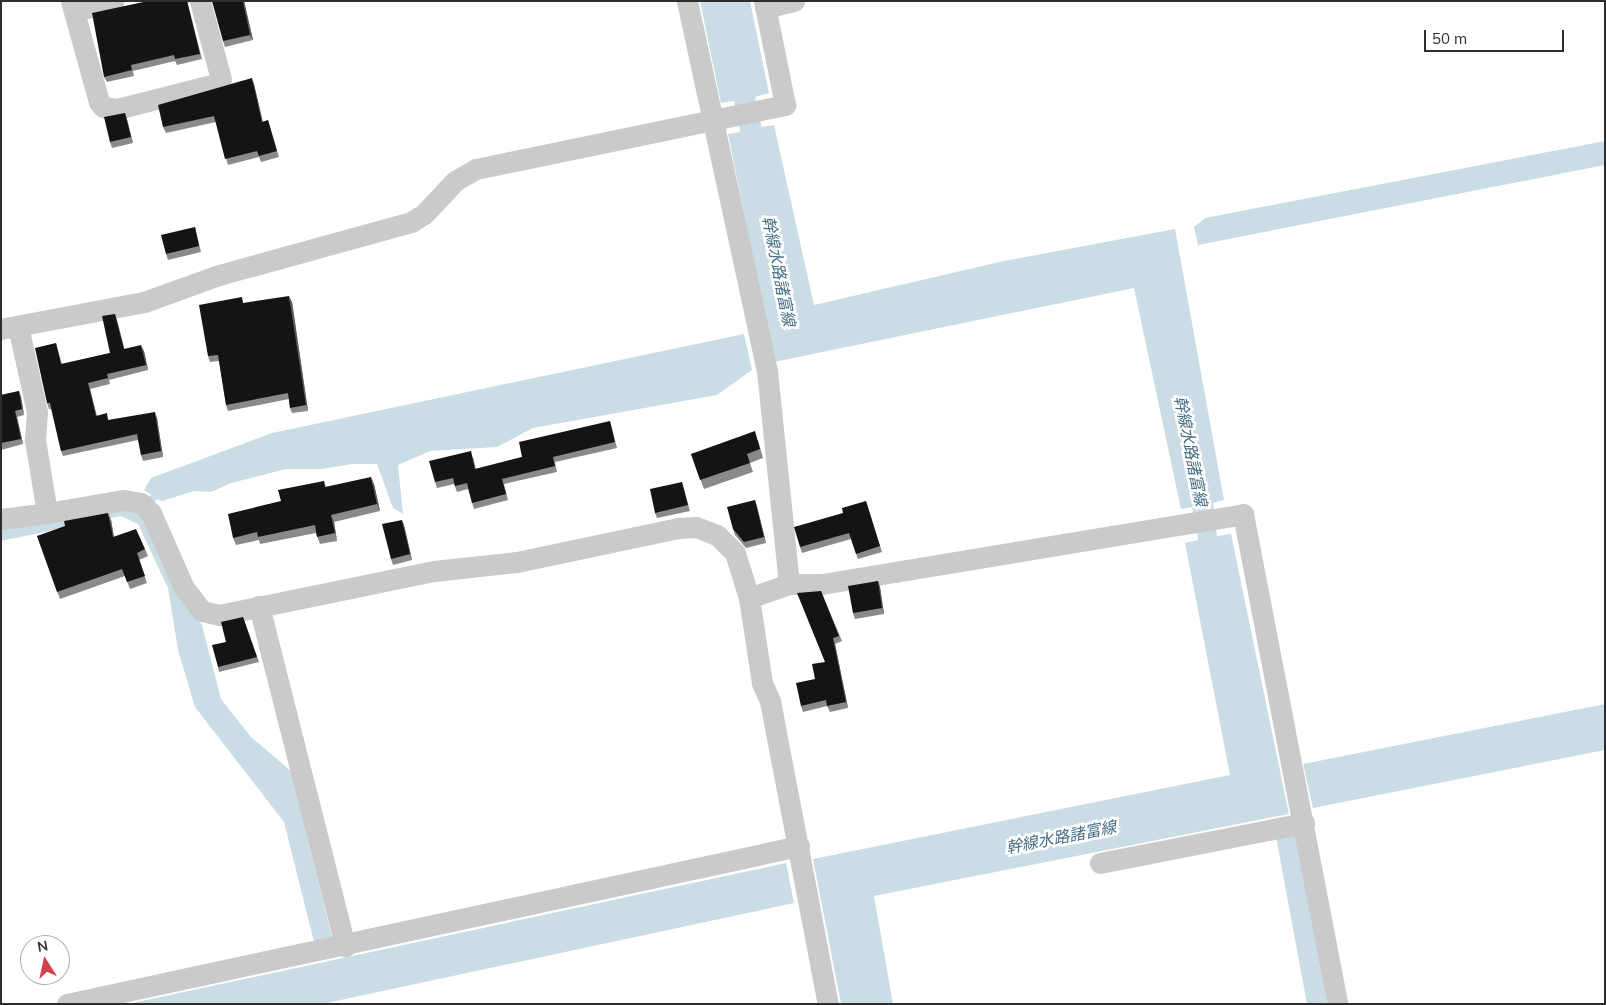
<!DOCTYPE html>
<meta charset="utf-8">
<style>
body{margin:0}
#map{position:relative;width:1606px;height:1005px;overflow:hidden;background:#fff;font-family:Mulish,"Noto Sans JP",sans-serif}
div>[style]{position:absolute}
.water>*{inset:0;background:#cadde7}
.minor>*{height:21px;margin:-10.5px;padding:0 10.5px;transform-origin:10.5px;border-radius:10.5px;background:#cacaca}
.wall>*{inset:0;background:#8a8a8a}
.shaded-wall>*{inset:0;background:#5a5a5a}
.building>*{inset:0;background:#141414}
span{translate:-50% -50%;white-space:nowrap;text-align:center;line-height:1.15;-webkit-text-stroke:5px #fff;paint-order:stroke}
.water-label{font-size:16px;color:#456e86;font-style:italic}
.frame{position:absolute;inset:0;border:2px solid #2d2d2d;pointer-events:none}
.north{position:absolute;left:20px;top:935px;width:50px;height:50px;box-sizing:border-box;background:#fff;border:1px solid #ababab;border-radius:50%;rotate:350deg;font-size:14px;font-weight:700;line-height:20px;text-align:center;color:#2d2d2d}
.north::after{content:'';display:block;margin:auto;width:18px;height:22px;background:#d14250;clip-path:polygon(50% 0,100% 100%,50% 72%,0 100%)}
.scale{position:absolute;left:1424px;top:30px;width:140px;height:22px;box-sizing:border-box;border:2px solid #2d2d2d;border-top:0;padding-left:6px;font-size:15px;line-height:18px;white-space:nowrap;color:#2d2d2d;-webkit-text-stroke:4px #fff;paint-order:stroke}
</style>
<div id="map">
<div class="water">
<i style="clip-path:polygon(700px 1px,750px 1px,769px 93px,755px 97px,760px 121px,762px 127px,774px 125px,814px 305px,1004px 261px,1175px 229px,1224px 500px,1213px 503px,1217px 536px,1231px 534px,1289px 814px,874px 896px,893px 1004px,841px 1004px,813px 859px,1230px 775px,1185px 543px,1198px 540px,1197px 531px,1192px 507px,1181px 509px,1134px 288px,774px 362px,728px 134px,740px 132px,739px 125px,734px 101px,721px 103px)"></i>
<i style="clip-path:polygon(1605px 141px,1605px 165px,1198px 245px,1194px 227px,1205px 218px)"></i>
<i style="clip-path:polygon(744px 334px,752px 370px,717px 395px,533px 428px,497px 447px,430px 451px,398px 465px,403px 514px,393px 508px,377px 464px,352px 464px,322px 469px,286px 469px,231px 483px,211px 492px,194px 491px,162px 501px,157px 499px,144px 516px,176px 585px,202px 625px,221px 699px,251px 737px,291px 771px,332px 938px,314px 942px,284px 822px,195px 707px,178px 650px,168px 588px,138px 524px,121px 516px,1px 541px,1px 525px,129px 507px,140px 512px,151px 495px,144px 490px,151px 478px,272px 433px)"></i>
<i style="clip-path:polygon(1605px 704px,1605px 750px,1313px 808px,1303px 764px)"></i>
<i style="clip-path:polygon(1295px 833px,1327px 1004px,1307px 1004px,1276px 837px)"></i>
<i style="clip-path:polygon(786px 863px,794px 903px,322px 1004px,128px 1004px)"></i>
</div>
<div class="minor">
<i style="left:71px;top:1px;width:105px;rotate:74.5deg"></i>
<i style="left:99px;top:102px;width:6px;rotate:51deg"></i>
<i style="left:103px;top:107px;width:14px;rotate:8deg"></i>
<i style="left:117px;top:109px;width:105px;rotate:-14.3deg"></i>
<i style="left:219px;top:83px;width:4px;rotate:-63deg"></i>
<i style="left:221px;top:79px;width:81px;rotate:-105.1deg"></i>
<i style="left:687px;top:1px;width:379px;rotate:77.8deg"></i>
<i style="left:767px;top:371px;width:214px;rotate:84.1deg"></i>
<i style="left:789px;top:584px;width:42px;rotate:160.7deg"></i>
<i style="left:765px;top:8px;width:30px;rotate:-14deg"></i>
<i style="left:75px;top:11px;width:40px;rotate:-14.4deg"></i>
<i style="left:1px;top:329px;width:146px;rotate:-10.7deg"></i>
<i style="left:144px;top:302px;width:80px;rotate:-19.8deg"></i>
<i style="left:219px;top:275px;width:199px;rotate:-15.4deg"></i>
<i style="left:411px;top:222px;width:15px;rotate:-32deg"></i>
<i style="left:424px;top:214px;width:45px;rotate:-46.8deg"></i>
<i style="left:455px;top:181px;width:24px;rotate:-30deg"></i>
<i style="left:476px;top:169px;width:316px;rotate:-11.7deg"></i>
<i style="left:785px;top:105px;width:106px;rotate:-101.4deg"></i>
<i style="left:47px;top:513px;width:77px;rotate:-9.7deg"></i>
<i style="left:123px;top:500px;width:18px;rotate:9deg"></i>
<i style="left:141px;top:503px;width:14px;rotate:45deg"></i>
<i style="left:151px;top:513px;width:82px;rotate:66.3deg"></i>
<i style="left:184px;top:588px;width:29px;rotate:52deg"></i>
<i style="left:202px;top:611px;width:17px;rotate:13deg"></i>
<i style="left:219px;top:615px;width:219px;rotate:-11.6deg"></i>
<i style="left:434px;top:571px;width:83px;rotate:-6.2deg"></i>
<i style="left:517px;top:562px;width:166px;rotate:-11.9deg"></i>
<i style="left:679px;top:528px;width:17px;rotate:-3deg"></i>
<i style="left:696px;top:527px;width:22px;rotate:21deg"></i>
<i style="left:717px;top:535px;width:25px;rotate:45deg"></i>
<i style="left:735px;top:553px;width:47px;rotate:72.7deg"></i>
<i style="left:749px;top:598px;width:86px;rotate:81.3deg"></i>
<i style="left:762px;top:683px;width:20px;rotate:66deg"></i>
<i style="left:770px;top:701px;width:309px;rotate:79.2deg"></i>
<i style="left:1px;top:519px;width:46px;rotate:-7.4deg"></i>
<i style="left:47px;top:513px;width:74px;rotate:-99.3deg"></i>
<i style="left:35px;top:440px;width:28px;rotate:-86deg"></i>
<i style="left:37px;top:412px;width:88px;rotate:-102.5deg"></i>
<i style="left:789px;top:584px;width:33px"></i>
<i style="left:822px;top:584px;width:427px;rotate:-9.4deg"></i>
<i style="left:1243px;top:514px;width:499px;rotate:79.1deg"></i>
<i style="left:259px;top:606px;width:351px;rotate:75.8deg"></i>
<i style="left:1100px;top:863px;width:208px;rotate:-11.1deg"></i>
<i style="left:67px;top:1004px;width:749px;rotate:-12.18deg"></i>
</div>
<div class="wall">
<i style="clip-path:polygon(148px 1px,189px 1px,188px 4px,202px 59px,177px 65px,175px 61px,133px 71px,134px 76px,107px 82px,104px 77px)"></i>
<i style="clip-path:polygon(244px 1px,253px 40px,225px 47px,223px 41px)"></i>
<i style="clip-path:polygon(254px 84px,263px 122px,268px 120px,279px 157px,261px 162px,259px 157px,228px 165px,216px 122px,166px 133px,163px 127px)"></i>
<i style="clip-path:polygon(125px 113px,133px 143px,112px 148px,110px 142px)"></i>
<i style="clip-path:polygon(195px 227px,201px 252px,168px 260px,166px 254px)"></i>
<i style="clip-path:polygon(292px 302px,308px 411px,292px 413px,290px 408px,289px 399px,228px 411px,226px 405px,219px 361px,210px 362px,208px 356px)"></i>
<i style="clip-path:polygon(115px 314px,124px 349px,144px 351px,148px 370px,109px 380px,110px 384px,90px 389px,97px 416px,109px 420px,157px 418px,163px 457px,143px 461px,141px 455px,138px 440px,63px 456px,61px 451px,51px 409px,49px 409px,47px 403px,56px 343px,62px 364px,110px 353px)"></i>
<i style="clip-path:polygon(19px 391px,21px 397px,24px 415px,17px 417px,23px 444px,1px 450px,1px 395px)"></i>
<i style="clip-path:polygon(610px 421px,617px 448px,555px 462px,557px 472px,504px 484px,508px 500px,474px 509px,468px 489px,457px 492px,454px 484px,437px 488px,435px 482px,473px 457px,476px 469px,522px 457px)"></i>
<i style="clip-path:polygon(758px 440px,763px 458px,750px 463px,753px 472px,704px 489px,691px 454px)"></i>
<i style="clip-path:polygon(324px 481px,326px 487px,374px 484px,380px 511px,334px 522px,337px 541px,320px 544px,316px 533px,260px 544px,259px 540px,236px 545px,233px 538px,281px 501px)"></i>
<i style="clip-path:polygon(682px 482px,690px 511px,657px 518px,655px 513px)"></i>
<i style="clip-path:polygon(755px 500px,766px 543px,746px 548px,735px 535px,733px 529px)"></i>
<i style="clip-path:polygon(866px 501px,882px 552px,858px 559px,851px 539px,802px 553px,800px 547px,843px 513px)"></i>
<i style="clip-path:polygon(111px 520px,114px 537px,145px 549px,148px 556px,139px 560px,147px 583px,130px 589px,125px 576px,60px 599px,37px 536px)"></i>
<i style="clip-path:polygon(404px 525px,412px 560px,393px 565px,391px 559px)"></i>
<i style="clip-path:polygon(878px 581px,880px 587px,884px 614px,855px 619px,853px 613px)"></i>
<i style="clip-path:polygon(821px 591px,842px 641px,835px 644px,848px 708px,830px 712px,827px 706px,803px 712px,801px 706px,825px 662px)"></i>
<i style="clip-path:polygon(243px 617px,259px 662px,219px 672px,218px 667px,226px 642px)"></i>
</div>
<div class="shaded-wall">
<i style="clip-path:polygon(243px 1px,244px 1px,253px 40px,250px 35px)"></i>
<i style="clip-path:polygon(252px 78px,254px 84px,264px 128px,262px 122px)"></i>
<i style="clip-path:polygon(125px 113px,127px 119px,133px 143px,131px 137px)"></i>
<i style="clip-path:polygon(289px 296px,292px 302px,308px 411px,306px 405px)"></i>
<i style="clip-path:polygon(115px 314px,117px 320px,126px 355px,124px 349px)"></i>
<i style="clip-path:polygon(141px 345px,144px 351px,148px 370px,146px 365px)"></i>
<i style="clip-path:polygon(88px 383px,90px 389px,98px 422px,96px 416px)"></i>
<i style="clip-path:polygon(19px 391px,21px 397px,24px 415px,22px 409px)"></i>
<i style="clip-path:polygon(15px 411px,17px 417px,23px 444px,21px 439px)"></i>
<i style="clip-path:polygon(155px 412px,157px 418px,163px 457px,161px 451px)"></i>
<i style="clip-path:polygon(371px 477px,374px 484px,380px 511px,377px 504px)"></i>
<i style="clip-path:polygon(755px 500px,757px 506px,766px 543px,764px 537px)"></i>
<i style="clip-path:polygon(108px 513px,111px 520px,115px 544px,113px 537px)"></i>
<i style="clip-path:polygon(331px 515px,334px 522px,337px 541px,335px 533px)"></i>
<i style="clip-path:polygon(402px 520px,404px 525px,412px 560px,410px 554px)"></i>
<i style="clip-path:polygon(878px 581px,880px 587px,884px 614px,882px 608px)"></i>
<i style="clip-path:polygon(833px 638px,835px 644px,848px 708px,846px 702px)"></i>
</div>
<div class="building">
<i style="clip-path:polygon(148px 1px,187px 1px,200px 54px,175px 59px,174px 55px,131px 65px,132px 70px,104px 77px,92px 13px)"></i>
<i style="clip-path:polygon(212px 1px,243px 1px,250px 35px,223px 41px)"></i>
<i style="clip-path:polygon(252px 78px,262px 122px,268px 120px,277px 151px,259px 156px,257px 151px,225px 159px,214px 116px,163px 127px,158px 105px)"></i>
<i style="clip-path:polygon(125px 113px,131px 137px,110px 142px,104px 117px)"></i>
<i style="clip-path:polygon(195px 227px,199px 246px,166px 254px,161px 235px)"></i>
<i style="clip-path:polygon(289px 296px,306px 405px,290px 408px,288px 393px,226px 405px,218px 355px,208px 356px,199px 305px,242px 297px,243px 303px)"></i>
<i style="clip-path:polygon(115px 314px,124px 349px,141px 345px,146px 365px,107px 374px,108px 378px,88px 383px,96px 416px,107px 413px,108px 420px,155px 412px,161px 451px,141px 455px,137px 434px,61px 451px,50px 403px,47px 403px,35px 348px,56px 343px,61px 364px,110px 353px,102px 316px)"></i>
<i style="clip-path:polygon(19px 391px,22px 409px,15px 411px,21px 439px,1px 443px,1px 395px)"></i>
<i style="clip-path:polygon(610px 421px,615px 442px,553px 457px,555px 466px,502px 479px,506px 494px,472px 503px,467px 483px,455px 486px,453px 478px,435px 482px,429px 461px,471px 451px,475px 469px,522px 457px,519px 442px)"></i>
<i style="clip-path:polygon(755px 431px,760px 449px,747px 454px,750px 463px,700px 480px,691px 454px)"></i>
<i style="clip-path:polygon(371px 477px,377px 504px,331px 515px,335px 533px,317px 537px,315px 525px,258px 537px,257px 532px,233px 538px,228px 514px,281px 501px,278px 490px,324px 481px,325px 487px)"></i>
<i style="clip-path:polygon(682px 482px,688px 505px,655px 513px,650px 489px)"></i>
<i style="clip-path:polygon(755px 500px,764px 537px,744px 542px,733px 529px,727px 507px)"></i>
<i style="clip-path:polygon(866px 501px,880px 546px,856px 554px,849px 533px,800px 547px,794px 527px,843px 513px,842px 508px)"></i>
<i style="clip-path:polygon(108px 513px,113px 537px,136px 529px,145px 549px,137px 553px,145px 576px,127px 582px,122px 569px,57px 592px,37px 536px,65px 526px,64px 521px)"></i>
<i style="clip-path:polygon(402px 520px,410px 554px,391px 559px,382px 524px)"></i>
<i style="clip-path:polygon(878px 581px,882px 608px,853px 613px,848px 586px)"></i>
<i style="clip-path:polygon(821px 591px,839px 636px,833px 638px,846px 702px,827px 706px,826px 700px,801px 706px,796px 683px,815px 679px,812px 664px,825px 662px,797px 593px)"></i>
<i style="clip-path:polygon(243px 617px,257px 657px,218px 667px,212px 645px,226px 642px,221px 622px)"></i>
</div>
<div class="water-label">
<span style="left:779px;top:271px;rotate:79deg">幹線水路諸富線</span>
<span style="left:1191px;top:451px;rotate:79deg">幹線水路諸富線</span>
<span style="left:1061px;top:837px;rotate:-11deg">幹線水路諸富線</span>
</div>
<div class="frame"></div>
<div class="north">N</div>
<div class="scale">50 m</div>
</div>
